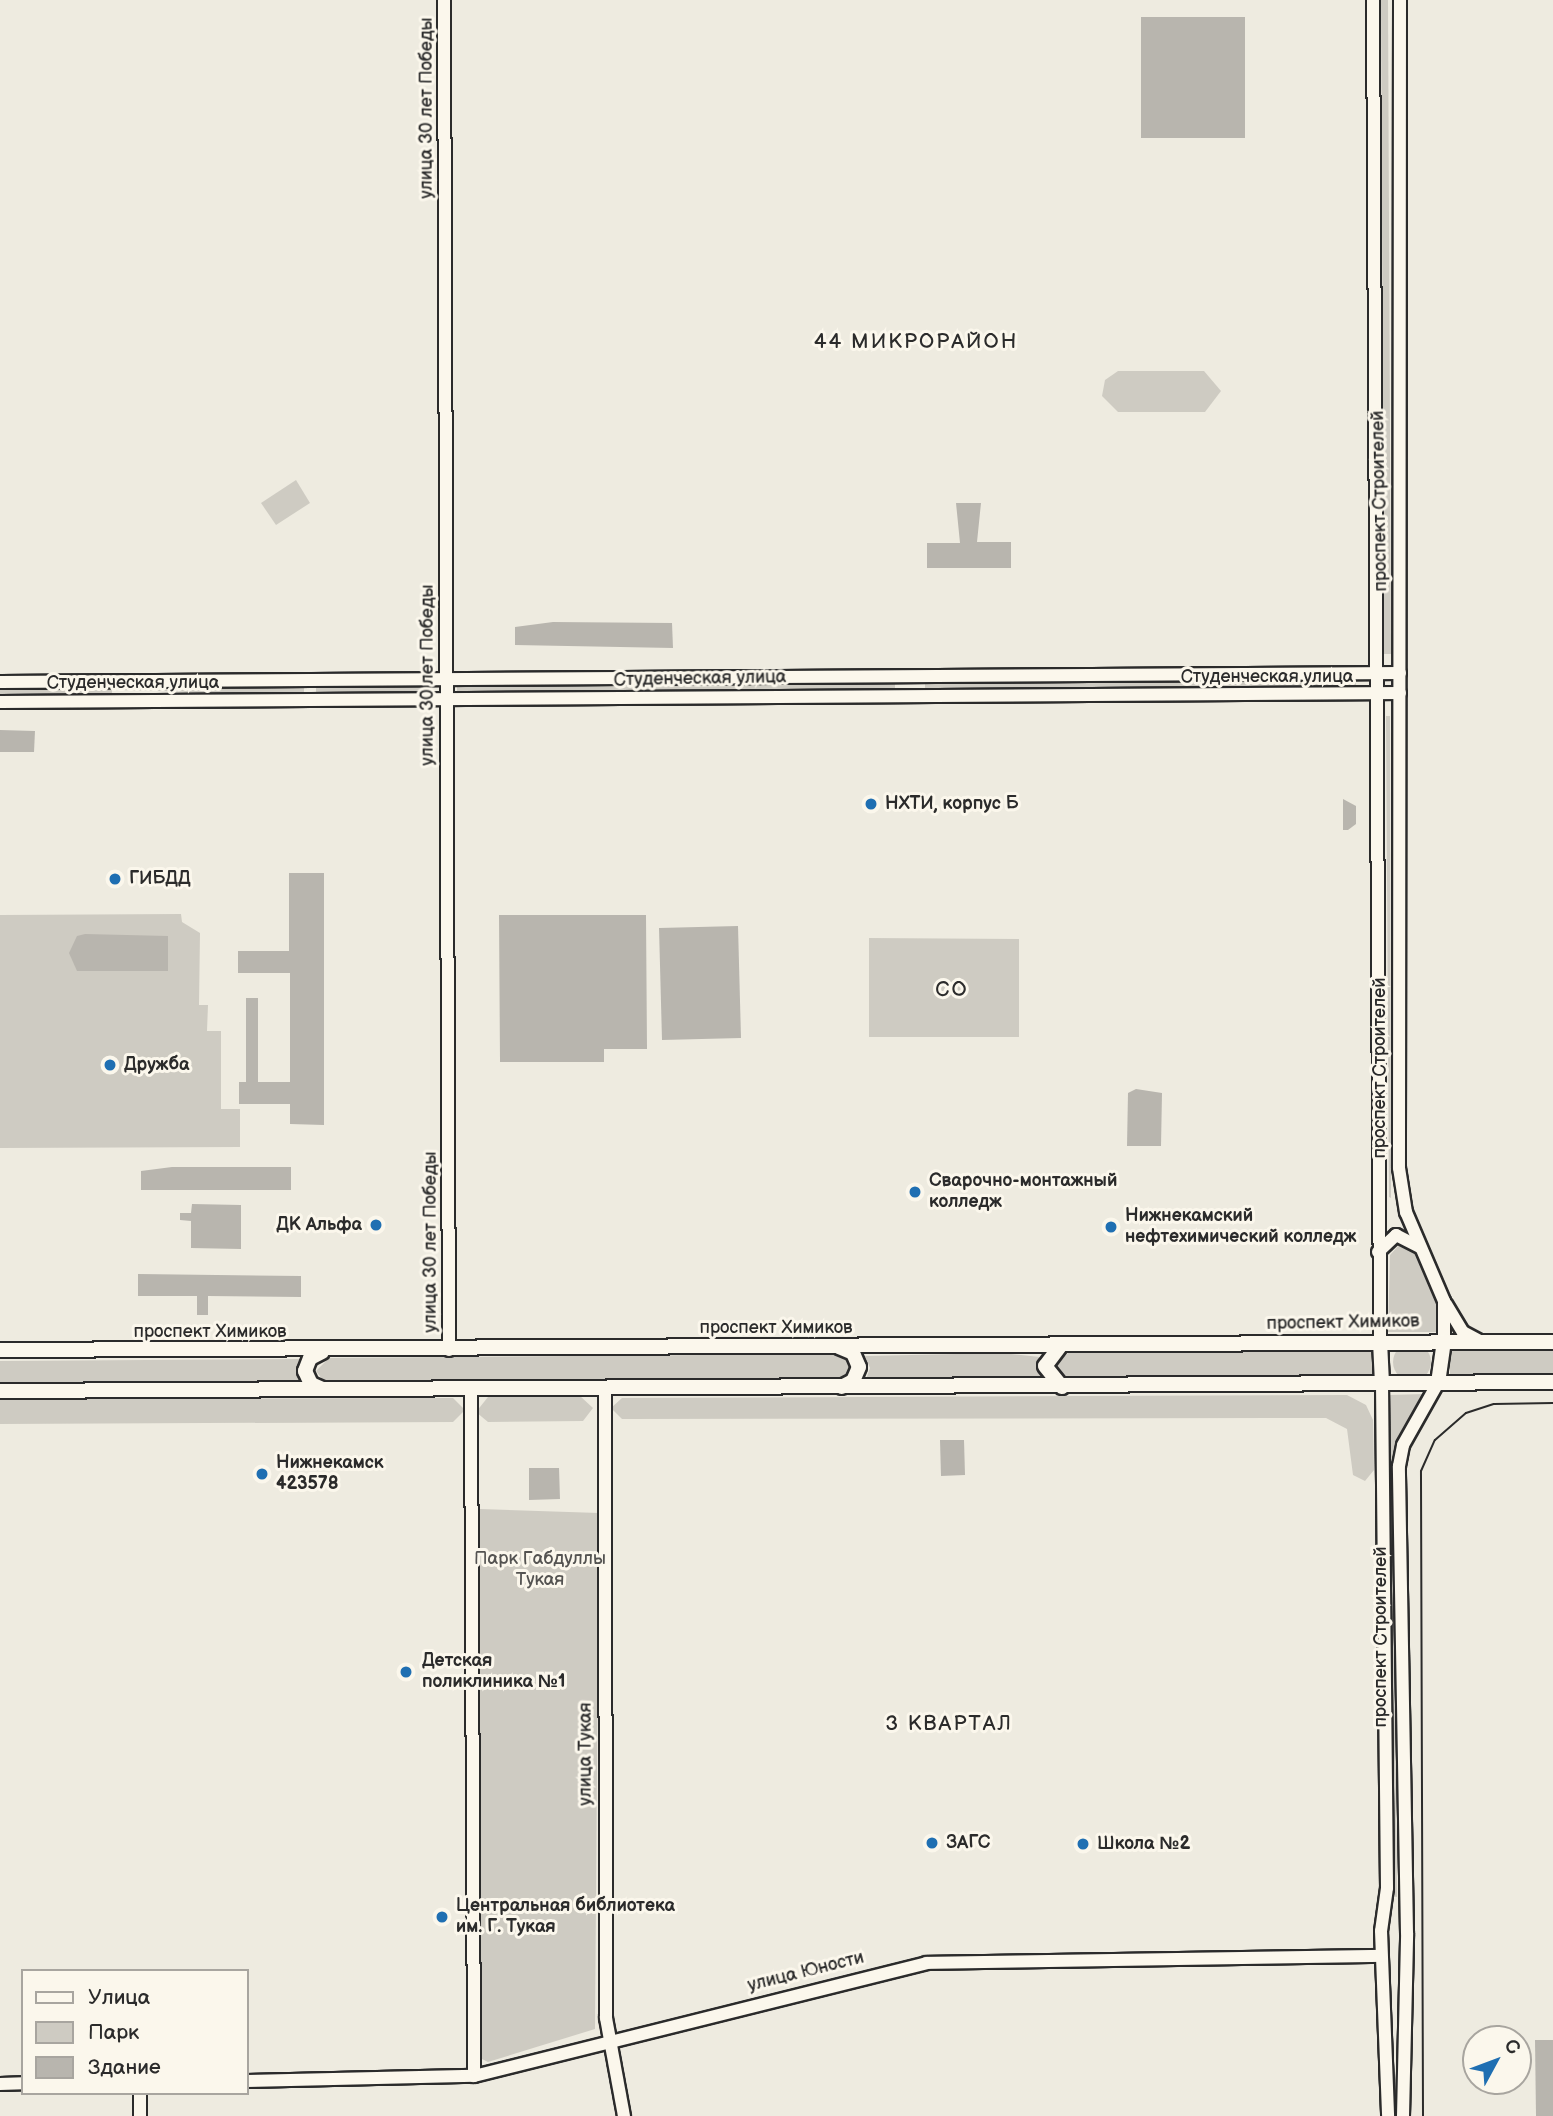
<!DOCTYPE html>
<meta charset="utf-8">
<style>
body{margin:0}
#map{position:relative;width:1553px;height:2116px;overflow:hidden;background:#eeebe0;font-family:"Balsamiq Sans",sans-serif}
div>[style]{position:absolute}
.green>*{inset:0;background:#cecbc2}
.round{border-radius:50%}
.building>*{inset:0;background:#b8b5ae}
.roads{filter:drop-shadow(2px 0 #2b2b2b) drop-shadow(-2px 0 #2b2b2b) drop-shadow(0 2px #2b2b2b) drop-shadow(0 -2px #2b2b2b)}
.secondary>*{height:12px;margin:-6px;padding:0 6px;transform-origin:6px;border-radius:6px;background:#fbf7ec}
.primary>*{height:14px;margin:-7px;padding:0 7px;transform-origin:7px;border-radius:7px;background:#fbf7ec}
.tram>*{height:2px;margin:-1px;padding:0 1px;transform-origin:1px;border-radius:1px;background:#2b2b2b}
.dots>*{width:19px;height:19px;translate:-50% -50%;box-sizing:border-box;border:4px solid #fbf7ec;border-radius:50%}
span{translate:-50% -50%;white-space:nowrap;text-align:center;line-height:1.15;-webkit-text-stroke:6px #fbf7ec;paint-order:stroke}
.street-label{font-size:18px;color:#2b2b2b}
.poi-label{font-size:18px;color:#2b2b2b;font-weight:700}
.left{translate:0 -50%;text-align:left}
.right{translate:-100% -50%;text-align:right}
.park-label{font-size:18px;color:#545351}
.quarter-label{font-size:21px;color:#2b2b2b;letter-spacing:2px}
.legend{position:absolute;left:21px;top:1969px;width:228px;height:126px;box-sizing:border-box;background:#fbf7ec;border:2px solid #a8a59f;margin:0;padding:9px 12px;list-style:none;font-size:21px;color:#2b2b2b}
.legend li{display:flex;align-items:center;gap:14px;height:35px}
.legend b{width:35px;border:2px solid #a8a59f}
.north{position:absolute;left:1462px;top:2025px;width:70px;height:70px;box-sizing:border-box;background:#fbf7ec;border:2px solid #a8a59f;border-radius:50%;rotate:49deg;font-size:19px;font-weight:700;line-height:28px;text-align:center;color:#2b2b2b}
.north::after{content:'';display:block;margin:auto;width:24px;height:32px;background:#1f6fb2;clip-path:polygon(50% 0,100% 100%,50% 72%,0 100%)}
</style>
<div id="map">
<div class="green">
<i style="clip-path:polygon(1381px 0,1388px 0,1391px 654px,1384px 654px)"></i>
<i style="clip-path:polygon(1204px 371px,1221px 391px,1205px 412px,1118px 412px,1102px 396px,1105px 380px,1118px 371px)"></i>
<i style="clip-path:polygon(296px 480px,310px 503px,276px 525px,261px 503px)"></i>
<i style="clip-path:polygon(1356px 679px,1356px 688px,925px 688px,925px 682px)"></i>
<i style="clip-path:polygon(895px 682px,895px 690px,457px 693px,457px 685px)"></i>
<i style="clip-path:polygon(304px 686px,304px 695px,120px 690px,124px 687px)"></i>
<i style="clip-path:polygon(429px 686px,429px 693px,316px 693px,316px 687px)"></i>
<i style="clip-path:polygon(112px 688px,112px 695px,0 696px,0 689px)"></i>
<i style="clip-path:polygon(1386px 716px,1390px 716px,1391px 1198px,1389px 1197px)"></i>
<i style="clip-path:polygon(181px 914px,182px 922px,200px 933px,199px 1005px,208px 1005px,207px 1031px,221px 1031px,221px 1109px,240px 1109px,240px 1147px,0 1148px,0 915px)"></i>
<i style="clip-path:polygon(869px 938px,1019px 939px,1019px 1037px,869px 1037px)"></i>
<i style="clip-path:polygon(1401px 1243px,1420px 1257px,1437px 1299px,1439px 1332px,1388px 1332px,1390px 1255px)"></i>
<i class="round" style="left:1393px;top:1343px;width:38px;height:38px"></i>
<i style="clip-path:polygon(1553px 1347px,1553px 1375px,1450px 1375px,1450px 1351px)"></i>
<i style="clip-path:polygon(1373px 1348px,1373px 1376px,1068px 1378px,1055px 1366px,1068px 1353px)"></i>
<i style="clip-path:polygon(1002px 1353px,1040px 1357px,1040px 1379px,865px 1382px,870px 1368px,865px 1356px)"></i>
<i style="clip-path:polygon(841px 1354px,854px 1367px,846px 1379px,325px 1383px,316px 1371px,329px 1358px)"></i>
<i style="clip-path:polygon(300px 1359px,300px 1382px,0 1383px,0 1361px)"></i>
<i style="clip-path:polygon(1425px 1394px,1393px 1466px,1397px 1897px,1391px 1896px,1389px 1395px)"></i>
<i style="clip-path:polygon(1347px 1395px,1366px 1405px,1373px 1420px,1374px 1470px,1365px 1481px,1353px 1475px,1347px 1429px,1326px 1418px,622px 1419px,611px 1408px,622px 1398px)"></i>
<i style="clip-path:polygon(580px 1396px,593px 1408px,583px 1421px,488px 1422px,476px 1412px,488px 1397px)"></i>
<i style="clip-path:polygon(453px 1398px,465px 1410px,453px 1422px,0 1424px,0 1399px)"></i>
<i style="clip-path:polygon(480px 1509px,599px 1513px,595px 2029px,488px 2062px,478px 2057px)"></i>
</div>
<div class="building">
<i style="clip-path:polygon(1141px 17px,1245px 17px,1245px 138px,1141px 138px)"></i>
<i style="clip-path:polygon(956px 503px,981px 503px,977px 542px,1011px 542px,1011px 568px,927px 568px,927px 543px,960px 543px)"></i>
<i style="clip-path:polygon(553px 622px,672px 623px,673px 648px,515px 645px,515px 627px)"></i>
<i style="clip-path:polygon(0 730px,35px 731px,34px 752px,0 752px)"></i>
<i style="clip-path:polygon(1343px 799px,1356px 806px,1356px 824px,1348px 830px,1343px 830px)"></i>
<i style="clip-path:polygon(289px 873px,324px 873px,324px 1125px,290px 1124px,290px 1104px,239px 1104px,239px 1082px,246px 1082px,246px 998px,258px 998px,258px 1082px,290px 1082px,290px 973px,238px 973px,238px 951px,289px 951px)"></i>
<i style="clip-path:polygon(499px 915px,646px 915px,647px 1049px,604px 1049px,604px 1062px,500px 1062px)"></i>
<i style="clip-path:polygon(738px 926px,741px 1038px,662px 1040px,659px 928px)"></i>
<i style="clip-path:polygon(85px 934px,168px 936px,168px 971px,77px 971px,69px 953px,77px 936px)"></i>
<i style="clip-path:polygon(1136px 1089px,1162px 1093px,1161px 1146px,1127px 1146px,1128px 1093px)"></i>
<i style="clip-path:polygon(172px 1167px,291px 1167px,291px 1190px,141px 1190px,141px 1171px)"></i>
<i style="clip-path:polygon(192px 1204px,241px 1205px,241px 1249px,191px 1248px,191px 1221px,180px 1220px,180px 1213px,191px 1213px)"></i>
<i style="clip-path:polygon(138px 1274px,301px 1276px,301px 1297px,208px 1296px,208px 1315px,197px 1315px,197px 1296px,138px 1296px)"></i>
<i style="clip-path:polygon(940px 1440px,964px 1440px,965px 1475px,941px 1476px)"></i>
<i style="clip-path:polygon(529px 1468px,559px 1468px,560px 1499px,529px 1500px)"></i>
<i style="clip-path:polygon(1535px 2040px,1553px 2040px,1553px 2116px,1536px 2116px)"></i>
</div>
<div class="roads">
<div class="secondary">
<i style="left:444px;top:0;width:1350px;rotate:89.79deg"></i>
<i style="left:1373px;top:0;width:1341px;rotate:89.7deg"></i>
<i style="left:1400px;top:0;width:1168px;rotate:90.05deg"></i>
<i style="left:1399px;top:1168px;width:45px;rotate:81deg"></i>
<i style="left:1406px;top:1212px;width:97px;rotate:66.9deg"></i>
<i style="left:1444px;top:1301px;width:40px;rotate:90deg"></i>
<i style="left:0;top:682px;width:1400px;rotate:-0.37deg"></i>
<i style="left:0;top:702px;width:1400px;rotate:-0.37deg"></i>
<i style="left:1378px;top:1252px;width:25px;rotate:-43deg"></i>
<i style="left:1396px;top:1235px;width:27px;rotate:27deg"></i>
<i style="left:1446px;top:1304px;width:33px;rotate:59deg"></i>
<i style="left:1463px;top:1332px;width:17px;rotate:28deg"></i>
<i style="left:1382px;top:1384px;width:504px;rotate:89.43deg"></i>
<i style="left:1387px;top:1888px;width:43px;rotate:97.9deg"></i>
<i style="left:1381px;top:1931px;width:185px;rotate:87.8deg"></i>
<i style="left:471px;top:1390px;width:686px;rotate:89.75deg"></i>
<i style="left:605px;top:1390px;width:628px;rotate:89.91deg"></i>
<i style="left:606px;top:2018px;width:100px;rotate:79.6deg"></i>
<i style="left:247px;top:2081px;width:227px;rotate:-1.3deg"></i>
<i style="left:474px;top:2076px;width:466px;rotate:-14deg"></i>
<i style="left:926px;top:1963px;width:455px;rotate:-0.9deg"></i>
<i style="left:0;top:2084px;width:23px;rotate:-2deg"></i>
<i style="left:140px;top:2093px;width:23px;rotate:90deg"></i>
<i style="left:1403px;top:2116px;width:183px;rotate:-88.7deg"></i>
<i style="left:1407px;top:1933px;width:467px;rotate:-91deg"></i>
<i style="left:1399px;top:1466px;width:21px;rotate:-79deg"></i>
<i style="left:1403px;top:1445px;width:71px;rotate:-60.6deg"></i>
</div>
<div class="primary">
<i style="left:1380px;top:1341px;width:43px;rotate:87.3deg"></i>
<i style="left:1061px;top:1345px;width:26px;rotate:127deg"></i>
<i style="left:1045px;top:1366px;width:27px;rotate:51deg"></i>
<i style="left:839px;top:1347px;width:15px;rotate:23deg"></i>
<i style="left:853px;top:1353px;width:15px;rotate:67deg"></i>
<i style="left:859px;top:1367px;width:15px;rotate:113deg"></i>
<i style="left:853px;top:1381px;width:13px;rotate:153deg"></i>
<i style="left:0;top:1350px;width:1553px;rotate:-0.3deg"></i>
<i style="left:322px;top:1352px;width:13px;rotate:153deg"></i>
<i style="left:310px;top:1358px;width:14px;rotate:111deg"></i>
<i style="left:305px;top:1371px;width:14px;rotate:65deg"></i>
<i style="left:311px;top:1384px;width:13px;rotate:23deg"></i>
<i style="left:1438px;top:1383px;width:42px;rotate:-81.9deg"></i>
<i style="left:0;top:1391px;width:1553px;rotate:-0.33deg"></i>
</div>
</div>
<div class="tram">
<i style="left:1423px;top:2116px;width:645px;rotate:-90.18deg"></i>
<i style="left:1421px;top:1471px;width:34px;rotate:-66deg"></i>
<i style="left:1435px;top:1440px;width:41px;rotate:-41.1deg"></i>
<i style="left:1466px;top:1413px;width:29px;rotate:-18deg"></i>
<i style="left:1494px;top:1404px;width:59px;rotate:-1deg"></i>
</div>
<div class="dots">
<i style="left:871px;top:804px;background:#1f6fb2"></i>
<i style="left:115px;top:879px;background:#1f6fb2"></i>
<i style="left:110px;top:1065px;background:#1f6fb2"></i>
<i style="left:915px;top:1192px;background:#1f6fb2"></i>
<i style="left:376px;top:1225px;background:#1f6fb2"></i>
<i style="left:1111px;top:1227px;background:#1f6fb2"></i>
<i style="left:262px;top:1474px;background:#1f6fb2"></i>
<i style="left:406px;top:1672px;background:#1f6fb2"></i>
<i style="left:932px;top:1843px;background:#1f6fb2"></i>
<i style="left:1083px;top:1844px;background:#1f6fb2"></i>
<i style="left:442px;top:1917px;background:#1f6fb2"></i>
</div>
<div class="street-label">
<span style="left:427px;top:108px;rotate:-90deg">улица 30 лет Победы</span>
<span style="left:1380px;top:501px;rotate:-91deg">проспект Строителей</span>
<span style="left:428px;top:675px;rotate:-90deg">улица 30 лет Победы</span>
<span style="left:1267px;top:677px">Студенческая улица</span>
<span style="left:700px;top:679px;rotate:-1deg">Студенческая улица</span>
<span style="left:133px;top:683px">Студенческая улица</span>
<span style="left:1380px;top:1068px;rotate:-90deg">проспект Строителей</span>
<span style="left:431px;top:1242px;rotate:-90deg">улица 30 лет Победы</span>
<span style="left:1343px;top:1323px;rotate:-1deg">проспект Химиков</span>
<span style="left:776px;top:1328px">проспект Химиков</span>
<span style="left:210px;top:1332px">проспект Химиков</span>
<span style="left:1381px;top:1637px;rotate:-90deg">проспект Строителей</span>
<span style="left:586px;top:1754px;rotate:-90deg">улица Тукая</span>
<span style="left:806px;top:1972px;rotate:-14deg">улица Юности</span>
</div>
<div class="poi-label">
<span class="left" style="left:885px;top:804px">НХТИ, корпус Б</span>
<span class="left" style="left:129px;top:879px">ГИБДД</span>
<span class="left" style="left:124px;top:1065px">Дружба</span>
<span class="left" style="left:929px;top:1192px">Сварочно-монтажный<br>колледж</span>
<span class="left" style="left:1125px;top:1227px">Нижнекамский<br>нефтехимический колледж</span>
<span class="right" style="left:362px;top:1225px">ДК Альфа</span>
<span class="left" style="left:276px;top:1474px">Нижнекамск<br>423578</span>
<span class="left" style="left:422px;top:1672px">Детская<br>поликлиника №1</span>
<span class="left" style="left:946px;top:1843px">ЗАГС</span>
<span class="left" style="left:1097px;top:1844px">Школа №2</span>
<span class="left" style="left:456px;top:1917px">Центральная библиотека<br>им. Г. Тукая</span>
</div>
<div class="park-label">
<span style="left:540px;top:1570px">Парк Габдуллы<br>Тукая</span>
</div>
<div class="quarter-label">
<span style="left:916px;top:342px">44 МИКРОРАЙОН</span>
<span style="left:952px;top:990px">СО</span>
<span style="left:949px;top:1724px">3 КВАРТАЛ</span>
</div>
<ul class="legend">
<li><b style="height:9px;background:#fbf7ec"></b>Улица</li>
<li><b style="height:19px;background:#cecbc2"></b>Парк</li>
<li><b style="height:19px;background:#b8b5ae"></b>Здание</li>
</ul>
<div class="north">С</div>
</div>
